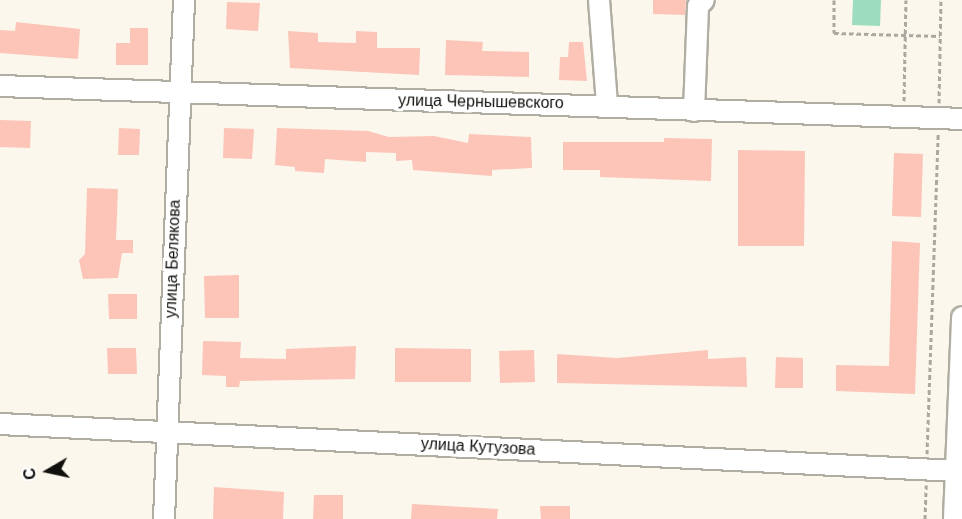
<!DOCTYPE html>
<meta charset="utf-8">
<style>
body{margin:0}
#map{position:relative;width:962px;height:519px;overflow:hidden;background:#fbf7ec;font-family:Arial,sans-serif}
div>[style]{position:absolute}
.green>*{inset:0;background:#9edcbf}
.building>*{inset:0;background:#fcc5b8}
.path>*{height:3px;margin-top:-1.5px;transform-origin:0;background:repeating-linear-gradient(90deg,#aba8a0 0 4.5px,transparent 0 7.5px)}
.roads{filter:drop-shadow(2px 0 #b0ada2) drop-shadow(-2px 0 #b0ada2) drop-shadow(0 2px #b0ada2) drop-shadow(0 -2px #b0ada2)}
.minor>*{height:20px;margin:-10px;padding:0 10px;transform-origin:10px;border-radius:10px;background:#fff}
span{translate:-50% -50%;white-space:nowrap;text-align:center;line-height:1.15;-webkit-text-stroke:6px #fff;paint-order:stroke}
.street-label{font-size:16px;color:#12100d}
.north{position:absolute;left:18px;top:441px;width:60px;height:60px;-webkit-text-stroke:4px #fff;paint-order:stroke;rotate:261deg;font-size:16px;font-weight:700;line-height:24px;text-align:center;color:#12100d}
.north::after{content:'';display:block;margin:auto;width:21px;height:27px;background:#12100d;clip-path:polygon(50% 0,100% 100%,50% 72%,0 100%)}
</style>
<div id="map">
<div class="green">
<i style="clip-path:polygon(853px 0,881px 0,880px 26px,852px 25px)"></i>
</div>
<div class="building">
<i style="clip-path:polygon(653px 0,686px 0,685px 15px,653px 14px)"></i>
<i style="clip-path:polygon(227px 2px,260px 3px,258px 31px,226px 29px)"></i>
<i style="clip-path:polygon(16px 22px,80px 29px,78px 59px,0 53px,0 30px,15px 31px)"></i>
<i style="clip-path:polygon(130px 28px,148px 28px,148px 65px,116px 65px,116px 43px,130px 43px)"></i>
<i style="clip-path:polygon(288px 31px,318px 33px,318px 42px,356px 43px,356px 31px,377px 32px,377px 48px,420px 48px,419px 75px,290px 68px)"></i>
<i style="clip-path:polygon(446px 40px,483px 42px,482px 51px,529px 52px,529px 77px,445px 75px)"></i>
<i style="clip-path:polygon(569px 42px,583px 42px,587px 81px,559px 80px,560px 57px,568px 57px)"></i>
<i style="clip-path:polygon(0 120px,31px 121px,30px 148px,0 147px)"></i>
<i style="clip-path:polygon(119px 128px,140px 129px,139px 155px,118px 155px)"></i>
<i style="clip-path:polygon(224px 128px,254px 129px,252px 159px,223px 158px)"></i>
<i style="clip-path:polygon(277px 128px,368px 131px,389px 137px,434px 136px,468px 143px,469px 134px,531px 137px,532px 168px,492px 170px,492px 176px,413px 170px,412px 160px,396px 161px,396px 153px,366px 152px,366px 162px,325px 159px,324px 173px,295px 171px,295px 167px,275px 165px)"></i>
<i style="clip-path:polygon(664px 138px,712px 139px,711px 181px,600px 177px,600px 170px,563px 170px,563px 142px,664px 142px)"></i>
<i style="clip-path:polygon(738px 150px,805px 151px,804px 246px,738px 246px)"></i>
<i style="clip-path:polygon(894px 153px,923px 154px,921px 217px,892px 216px)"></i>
<i style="clip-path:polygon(87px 188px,118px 189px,116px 240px,133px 240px,133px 253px,122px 253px,118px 278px,83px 279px,79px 260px,85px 254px)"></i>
<i style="clip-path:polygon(892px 241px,920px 243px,915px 394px,836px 391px,836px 365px,889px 366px)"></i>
<i style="clip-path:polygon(239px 275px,239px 318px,205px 318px,204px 276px)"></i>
<i style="clip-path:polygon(108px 294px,137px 294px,137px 319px,109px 319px)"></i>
<i style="clip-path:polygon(203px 341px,241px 342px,240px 358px,286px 359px,286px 349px,356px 346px,355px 379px,240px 381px,239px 387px,226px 387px,226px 376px,202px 375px)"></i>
<i style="clip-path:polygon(107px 348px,136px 348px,137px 374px,108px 374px)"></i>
<i style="clip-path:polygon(395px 348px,471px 349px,471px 382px,395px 382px)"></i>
<i style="clip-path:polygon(534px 350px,535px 382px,500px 383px,499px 351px)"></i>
<i style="clip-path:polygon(708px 350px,708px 359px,746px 357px,747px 387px,557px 383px,557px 354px,617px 358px)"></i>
<i style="clip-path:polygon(776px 357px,803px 358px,803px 388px,775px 388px)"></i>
<i style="clip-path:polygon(214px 487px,284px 492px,283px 519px,213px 519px)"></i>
<i style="clip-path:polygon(314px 495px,343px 495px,343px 519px,313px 519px)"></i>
<i style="clip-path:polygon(412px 504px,498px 509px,497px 519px,411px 519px)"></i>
<i style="clip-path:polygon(540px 506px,570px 506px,570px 519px,541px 519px)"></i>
</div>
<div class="path">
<i style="left:834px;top:0;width:33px;rotate:90deg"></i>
<i style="left:834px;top:33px;width:106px;rotate:1.6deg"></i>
<i style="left:904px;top:101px;width:101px;rotate:-88.9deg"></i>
<i style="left:939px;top:103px;width:103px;rotate:-88.9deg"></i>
<i style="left:927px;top:454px;width:320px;rotate:-88deg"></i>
<i style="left:925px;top:519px;width:34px;rotate:-88deg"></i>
</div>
<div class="roads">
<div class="minor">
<i style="left:599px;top:0;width:105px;rotate:85.6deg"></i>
<i style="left:0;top:86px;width:963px;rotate:1.96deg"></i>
<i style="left:694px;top:111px;width:105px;rotate:-87.8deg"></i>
<i style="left:698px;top:6px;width:8px;rotate:-45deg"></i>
<i style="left:0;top:424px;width:957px;rotate:2.81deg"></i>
<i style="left:164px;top:519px;width:519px;rotate:-87.79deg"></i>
<i style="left:954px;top:519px;width:202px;rotate:-87.7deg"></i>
</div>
</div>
<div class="street-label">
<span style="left:481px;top:102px;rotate:1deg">улица Чернышевского</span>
<span style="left:173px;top:259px;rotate:-88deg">улица Белякова</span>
<span style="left:478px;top:447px;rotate:3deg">улица Кутузова</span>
</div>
<div class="north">С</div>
</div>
